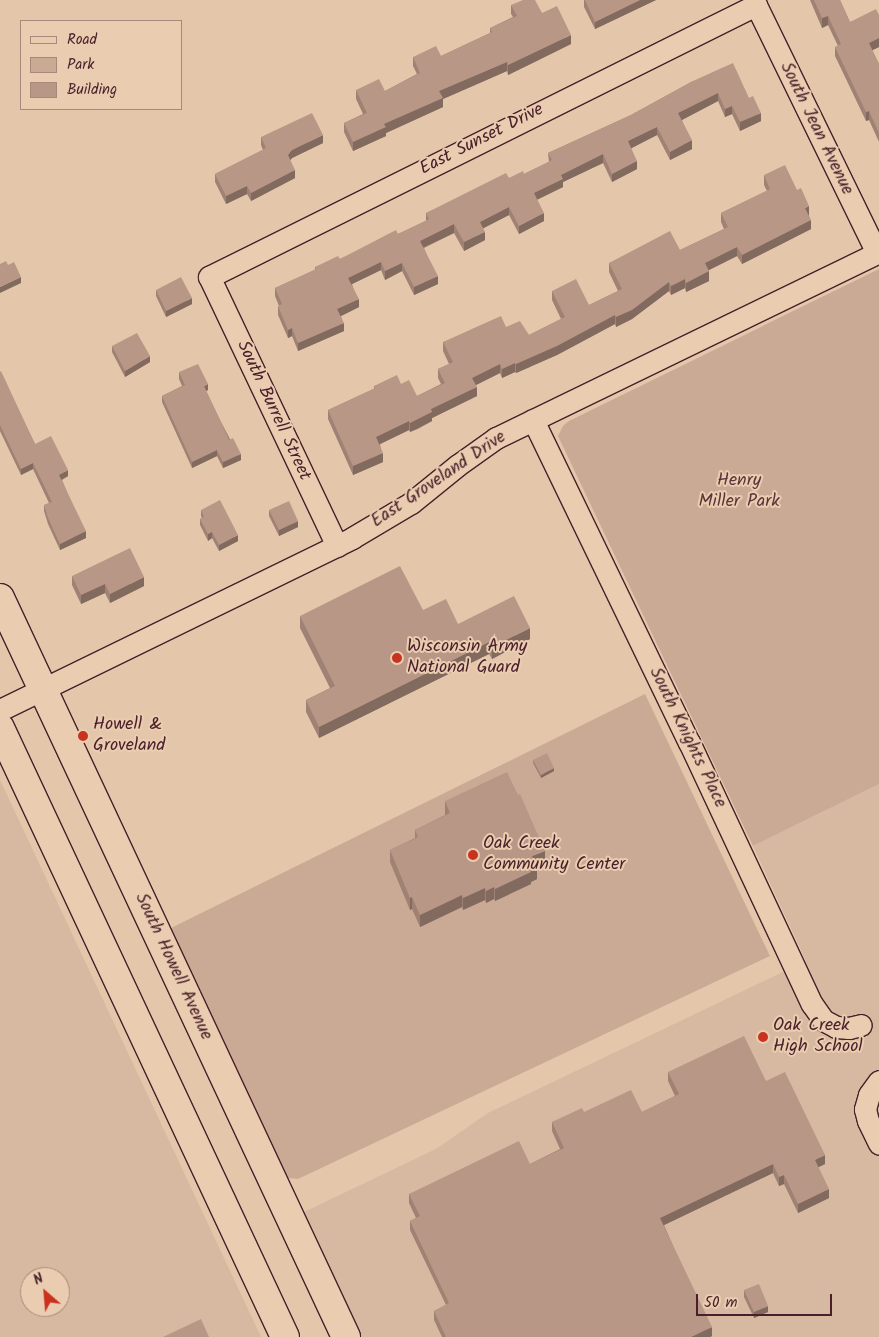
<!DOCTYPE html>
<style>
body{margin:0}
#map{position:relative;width:879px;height:1337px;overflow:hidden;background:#e4c6ab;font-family:Kalam,sans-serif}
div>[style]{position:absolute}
.built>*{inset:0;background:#d7b8a0}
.green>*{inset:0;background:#caaa95}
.roads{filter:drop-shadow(1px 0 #4a1f2b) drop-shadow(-1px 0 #4a1f2b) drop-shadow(0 1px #4a1f2b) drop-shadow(0 -1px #4a1f2b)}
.street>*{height:21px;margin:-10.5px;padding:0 10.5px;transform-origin:10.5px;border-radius:10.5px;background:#eacdb0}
.primary>*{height:28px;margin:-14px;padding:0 14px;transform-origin:14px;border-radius:14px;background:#eacdb0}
.wall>*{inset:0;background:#9f8274}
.shaded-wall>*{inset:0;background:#826a5e}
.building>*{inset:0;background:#b99787}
.dots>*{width:14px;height:14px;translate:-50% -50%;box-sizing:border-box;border:2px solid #eacdb0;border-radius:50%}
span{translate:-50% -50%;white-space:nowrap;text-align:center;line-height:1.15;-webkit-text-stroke:4px #eacdb0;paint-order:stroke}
.street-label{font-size:18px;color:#4a1f2b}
.park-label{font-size:18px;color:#5d343b}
.poi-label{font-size:18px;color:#4a1f2b}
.left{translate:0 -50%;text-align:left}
.legend{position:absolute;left:20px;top:20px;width:162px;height:90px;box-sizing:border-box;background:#eacdb0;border:1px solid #aa877b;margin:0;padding:6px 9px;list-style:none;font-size:15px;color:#4a1f2b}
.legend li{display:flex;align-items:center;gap:10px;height:25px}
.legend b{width:25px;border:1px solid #aa877b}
.north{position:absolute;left:20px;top:1267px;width:50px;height:50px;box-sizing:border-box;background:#eacdb0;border:1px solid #aa877b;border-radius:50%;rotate:333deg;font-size:14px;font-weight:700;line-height:20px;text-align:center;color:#4a1f2b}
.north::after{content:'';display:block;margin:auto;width:18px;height:22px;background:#c8321e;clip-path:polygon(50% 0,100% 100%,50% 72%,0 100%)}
.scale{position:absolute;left:696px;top:1294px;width:136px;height:22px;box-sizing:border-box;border:2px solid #4a1f2b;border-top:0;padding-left:6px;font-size:15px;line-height:18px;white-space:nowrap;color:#4a1f2b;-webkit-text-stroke:4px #eacdb0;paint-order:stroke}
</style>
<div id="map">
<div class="built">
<i style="clip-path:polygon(evenodd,0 780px,30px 844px,261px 1337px,0 1337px,0 780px,30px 1277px,60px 1277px,60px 1307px,30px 1307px,30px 1277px)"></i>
<i style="clip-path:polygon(879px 784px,879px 1337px,361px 1337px,302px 1213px,436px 1149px,488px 1113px,806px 961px,753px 846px)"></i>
</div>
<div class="green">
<i style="clip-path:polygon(879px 269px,879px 784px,753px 846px,558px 436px,563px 426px,569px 421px)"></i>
<i style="clip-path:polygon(645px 694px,770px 956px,298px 1179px,288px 1178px,284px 1174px,169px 929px)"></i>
</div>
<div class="roads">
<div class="street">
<i style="left:533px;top:420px;width:358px;rotate:64.2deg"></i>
<i style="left:689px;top:742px;width:289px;rotate:64.9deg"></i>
<i style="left:812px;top:1004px;width:19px;rotate:55deg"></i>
<i style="left:823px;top:1020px;width:15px;rotate:28deg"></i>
<i style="left:836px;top:1027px;width:13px;rotate:4deg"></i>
<i style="left:849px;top:1028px;width:12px;rotate:-14deg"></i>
<i style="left:337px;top:546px;width:298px;rotate:-115.4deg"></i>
<i style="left:209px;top:277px;width:611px;rotate:-26.44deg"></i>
<i style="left:756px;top:5px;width:276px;rotate:64deg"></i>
<i style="left:0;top:710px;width:392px;rotate:-26deg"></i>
<i style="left:352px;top:538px;width:69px;rotate:-30.7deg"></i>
<i style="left:411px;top:503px;width:60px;rotate:-39deg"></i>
<i style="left:458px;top:465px;width:47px;rotate:-35.4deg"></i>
<i style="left:496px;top:438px;width:426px;rotate:-25.9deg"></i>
<i style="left:879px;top:1081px;width:17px;rotate:126deg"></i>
<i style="left:869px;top:1095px;width:15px;rotate:106deg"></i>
<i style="left:865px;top:1109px;width:12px;rotate:76deg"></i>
<i style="left:868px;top:1121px;width:25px;rotate:64deg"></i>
</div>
<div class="primary">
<i style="left:0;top:598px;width:816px;rotate:64.91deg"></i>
<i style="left:0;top:728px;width:672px;rotate:64.92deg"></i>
</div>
</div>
<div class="wall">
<i style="clip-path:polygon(584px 0,656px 0,595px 29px,584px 7px)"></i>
<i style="clip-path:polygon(810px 0,840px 0,850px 22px,879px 15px,879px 47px,872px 50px,879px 64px,879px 142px,869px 120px,866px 121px,835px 56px,835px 47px,838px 46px,828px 25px,822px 28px)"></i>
<i style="clip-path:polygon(511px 5px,542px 13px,571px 44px,508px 75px,507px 71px,443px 99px,443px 107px,386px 133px,386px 136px,353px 151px,344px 132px,344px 123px,363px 114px,356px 99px,356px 90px,385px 91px,417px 74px,413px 66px,413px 57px,441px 56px,490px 33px,490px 28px,513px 17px,511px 14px)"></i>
<i style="clip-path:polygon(693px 81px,749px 98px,761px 121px,740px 131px,732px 114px,725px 117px,718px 101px,682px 120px,692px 149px,670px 160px,657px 135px,631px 148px,637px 169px,612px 182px,603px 163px,563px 182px,563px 187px,537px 200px,544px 221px,519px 234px,509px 215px,483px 228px,485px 240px,464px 251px,454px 233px,424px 248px,438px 284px,414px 295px,402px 271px,385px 280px,381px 270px,352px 284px,359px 307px,341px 316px,344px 331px,298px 351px,292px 336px,288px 338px,278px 315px,278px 306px,279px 306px,275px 296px,275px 288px,315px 270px,315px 267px,340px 259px,398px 234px,426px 221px,426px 213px,509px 178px,524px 174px,549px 162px,548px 153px,631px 115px)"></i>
<i style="clip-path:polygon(261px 137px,323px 143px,292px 158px,290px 160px,295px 178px,251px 201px,247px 194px,226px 204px,215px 182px,215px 174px,263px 150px,261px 145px)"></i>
<i style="clip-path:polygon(764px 175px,809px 215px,811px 229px,742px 264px,737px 256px,709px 270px,709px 281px,686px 292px,685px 288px,671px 295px,669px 291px,632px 319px,616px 327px,615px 324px,557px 355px,516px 373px,515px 372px,502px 378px,500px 373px,476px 385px,477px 396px,432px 418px,432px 421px,418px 429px,410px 432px,409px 430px,380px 444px,383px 462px,353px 475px,328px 419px,328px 410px,374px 389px,374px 386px,401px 384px,417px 396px,441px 384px,438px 378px,438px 369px,449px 364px,443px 351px,443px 342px,506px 327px,529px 335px,561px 319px,552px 300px,552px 291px,589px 305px,618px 291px,609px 272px,609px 263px,680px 250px,724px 229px,721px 222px,721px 213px,767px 191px,764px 185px)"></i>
<i style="clip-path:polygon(156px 290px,192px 304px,166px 317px,156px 296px)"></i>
<i style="clip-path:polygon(112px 346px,150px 362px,125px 377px,112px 352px)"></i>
<i style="clip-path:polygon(0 372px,35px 444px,68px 476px,62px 480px,86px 538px,60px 550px,48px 524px,44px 511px,44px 505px,49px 503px,33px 469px,21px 475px,0 431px)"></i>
<i style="clip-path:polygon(179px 372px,208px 390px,206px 391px,220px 420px,241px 460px,223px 468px,217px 456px,192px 468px,162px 402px,162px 396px,182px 386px,179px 379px)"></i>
<i style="clip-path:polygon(201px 510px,238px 541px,219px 551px,212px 538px,208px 541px,200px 525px,200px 519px,202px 518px,201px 516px)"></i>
<i style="clip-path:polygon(269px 510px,298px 527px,279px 536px,269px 516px)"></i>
<i style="clip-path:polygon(72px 576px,144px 586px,110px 603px,105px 593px,81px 604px,72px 585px)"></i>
<i style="clip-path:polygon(423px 610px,458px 624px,530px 639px,492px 659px,489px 654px,319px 738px,306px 712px,306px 700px,330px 688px,300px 628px,300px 616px)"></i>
<i style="clip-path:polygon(533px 760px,554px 771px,541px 778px,533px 763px)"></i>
<i style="clip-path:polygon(445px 801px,545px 863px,537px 866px,537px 879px,531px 882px,531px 884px,495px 901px,494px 899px,486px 903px,485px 900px,463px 910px,462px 907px,420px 927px,412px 909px,410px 910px,390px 862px,390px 850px,415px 838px,415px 830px,445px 815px)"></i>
<i style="clip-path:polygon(668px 1072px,766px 1081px,825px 1164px,818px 1167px,829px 1198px,798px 1213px,784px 1184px,779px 1186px,773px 1173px,664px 1225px,712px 1336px,710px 1337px,442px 1337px,434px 1320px,434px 1311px,446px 1305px,410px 1230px,410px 1221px,416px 1218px,409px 1203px,409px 1194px,530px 1164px,560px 1149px,552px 1131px,552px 1122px,584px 1112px,642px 1112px,675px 1096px,668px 1081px)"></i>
<i style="clip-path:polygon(744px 1290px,768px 1312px,754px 1318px,744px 1297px)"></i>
</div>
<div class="shaded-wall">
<i style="clip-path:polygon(640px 0,656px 0,595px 29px,595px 22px)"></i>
<i style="clip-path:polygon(828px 16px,828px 25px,822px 28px,822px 18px)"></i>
<i style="clip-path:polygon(571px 35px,571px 44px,508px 75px,508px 65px)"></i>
<i style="clip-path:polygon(879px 38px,879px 47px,869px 52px,869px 43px)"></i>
<i style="clip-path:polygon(507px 62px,507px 71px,443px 99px,443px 107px,386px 133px,386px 136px,353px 151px,353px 142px,439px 91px)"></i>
<i style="clip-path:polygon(718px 93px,718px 101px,678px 122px,678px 113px)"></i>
<i style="clip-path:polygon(732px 106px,732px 114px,725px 117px,725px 109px)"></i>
<i style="clip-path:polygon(869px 111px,869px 120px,866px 121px,866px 112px)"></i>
<i style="clip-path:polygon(761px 113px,761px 121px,740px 131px,740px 122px)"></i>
<i style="clip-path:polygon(657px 127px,657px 135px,628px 150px,628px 141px)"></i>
<i style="clip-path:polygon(323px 135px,323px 143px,292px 158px,288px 163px,288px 155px,292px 150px)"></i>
<i style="clip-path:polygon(692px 140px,692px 149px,670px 160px,670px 152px)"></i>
<i style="clip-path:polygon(603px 154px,603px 163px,563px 182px,563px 187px,534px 201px,534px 193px,561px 175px)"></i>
<i style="clip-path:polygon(637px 161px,637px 169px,612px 182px,612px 174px)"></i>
<i style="clip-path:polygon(295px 170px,295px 178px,251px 201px,251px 193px)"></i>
<i style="clip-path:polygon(247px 186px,247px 194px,226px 204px,226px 196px)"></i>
<i style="clip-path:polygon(809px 206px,809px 215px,805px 217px,805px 208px)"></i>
<i style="clip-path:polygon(509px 207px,509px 215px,480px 230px,480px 222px)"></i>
<i style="clip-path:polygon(544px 213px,544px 221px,519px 234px,519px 226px)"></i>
<i style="clip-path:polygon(811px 220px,811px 229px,742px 264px,742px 255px)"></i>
<i style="clip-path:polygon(454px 224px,454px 233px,420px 249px,420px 241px)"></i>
<i style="clip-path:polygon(485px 232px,485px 240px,464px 251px,464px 242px)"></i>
<i style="clip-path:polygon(737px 247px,737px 256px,705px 272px,705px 263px)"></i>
<i style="clip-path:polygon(381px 262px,381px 270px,348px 286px,348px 278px)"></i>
<i style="clip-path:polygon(402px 263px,402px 271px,385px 280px,385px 271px)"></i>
<i style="clip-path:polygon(709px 271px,709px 281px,686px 292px,686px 283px)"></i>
<i style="clip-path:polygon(438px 276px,438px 284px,414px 295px,414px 287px)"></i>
<i style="clip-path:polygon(21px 277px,21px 283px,0 293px,0 287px)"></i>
<i style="clip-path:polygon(685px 279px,685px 288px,671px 295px,671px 286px)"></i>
<i style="clip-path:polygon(669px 282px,669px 291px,632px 319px,616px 327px,616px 317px)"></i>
<i style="clip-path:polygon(192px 298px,192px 304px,166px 317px,166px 311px)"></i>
<i style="clip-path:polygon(359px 299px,359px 307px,337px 318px,337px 309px)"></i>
<i style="clip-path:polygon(615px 315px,615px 324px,557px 355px,516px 373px,516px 364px)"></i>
<i style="clip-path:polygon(344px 323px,344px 331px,298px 351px,298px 343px)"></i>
<i style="clip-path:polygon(292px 328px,292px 336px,288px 338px,288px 330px)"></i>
<i style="clip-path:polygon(150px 356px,150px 362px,125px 377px,125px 371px)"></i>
<i style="clip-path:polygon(515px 363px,515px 372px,502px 378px,502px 369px)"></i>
<i style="clip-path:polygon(500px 364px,500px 373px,472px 387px,472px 378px)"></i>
<i style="clip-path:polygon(208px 384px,208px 390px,204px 392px,204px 386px)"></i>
<i style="clip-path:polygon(477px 387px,477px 396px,432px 418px,432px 421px,410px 432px,410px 423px,431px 409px)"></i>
<i style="clip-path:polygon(409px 421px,409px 430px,376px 446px,376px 437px)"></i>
<i style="clip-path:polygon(217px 450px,217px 456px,192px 468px,192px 462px)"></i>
<i style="clip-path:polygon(383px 453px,383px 462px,353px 475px,353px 466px)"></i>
<i style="clip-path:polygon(241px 454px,241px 460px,223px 468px,223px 462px)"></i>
<i style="clip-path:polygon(33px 463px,33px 469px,21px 475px,21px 469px)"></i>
<i style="clip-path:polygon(68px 470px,68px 476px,59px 481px,59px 475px)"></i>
<i style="clip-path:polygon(298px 521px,298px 527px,279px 536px,279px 530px)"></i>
<i style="clip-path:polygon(86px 531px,86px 538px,60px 550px,60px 544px)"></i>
<i style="clip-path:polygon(212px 532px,212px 538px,208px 541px,208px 534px)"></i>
<i style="clip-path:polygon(238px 535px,238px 541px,219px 551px,219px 545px)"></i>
<i style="clip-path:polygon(144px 577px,144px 586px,110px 603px,110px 594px)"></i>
<i style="clip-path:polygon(105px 584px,105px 593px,81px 604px,81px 595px)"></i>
<i style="clip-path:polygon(530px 628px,530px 639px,492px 659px,492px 647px)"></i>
<i style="clip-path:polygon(489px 642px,489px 654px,319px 738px,319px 727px)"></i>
<i style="clip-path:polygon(554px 768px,554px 771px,541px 778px,541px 775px)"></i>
<i style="clip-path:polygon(545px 851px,545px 863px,532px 868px,532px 856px)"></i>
<i style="clip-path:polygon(537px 867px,537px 879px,531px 882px,531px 884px,495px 901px,495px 889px)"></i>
<i style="clip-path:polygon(494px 887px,494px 899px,486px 903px,486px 891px)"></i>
<i style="clip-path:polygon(485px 888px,485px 900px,463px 910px,463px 898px)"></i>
<i style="clip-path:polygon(462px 895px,462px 907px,420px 927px,420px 915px)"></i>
<i style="clip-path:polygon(412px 897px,412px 909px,410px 910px,410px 898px)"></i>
<i style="clip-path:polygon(825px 1155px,825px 1164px,815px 1169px,815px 1160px)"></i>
<i style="clip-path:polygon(773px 1164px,773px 1173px,660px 1227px,660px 1218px)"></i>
<i style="clip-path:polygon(784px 1175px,784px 1184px,779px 1186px,779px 1177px)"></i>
<i style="clip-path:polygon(829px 1189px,829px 1198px,798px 1213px,798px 1204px)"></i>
<i style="clip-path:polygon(768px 1306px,768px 1312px,754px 1318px,754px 1312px)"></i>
<i style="clip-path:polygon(712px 1327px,712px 1336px,710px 1337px,691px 1337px)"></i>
</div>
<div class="building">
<i style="clip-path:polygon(523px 0,535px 0,542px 13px,557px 6px,571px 35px,508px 65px,507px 62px,439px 91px,443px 98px,384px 124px,386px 127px,353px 142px,344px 123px,367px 113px,356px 90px,379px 79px,385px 91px,420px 73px,413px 57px,436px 46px,441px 56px,492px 32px,490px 28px,517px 16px,511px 5px)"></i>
<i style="clip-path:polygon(585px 0,640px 0,595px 22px)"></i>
<i style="clip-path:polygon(814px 0,840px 0,850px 22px,876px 9px,879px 15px,879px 38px,869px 43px,879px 64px,879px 133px,869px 111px,866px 112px,835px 47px,841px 44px,828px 16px,822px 18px)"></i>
<i style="clip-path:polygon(733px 63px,749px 98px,753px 96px,761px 113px,740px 122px,732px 106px,725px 109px,718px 93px,678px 113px,692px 140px,670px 152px,657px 127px,628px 141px,637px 161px,612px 174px,603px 154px,561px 175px,563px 179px,534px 193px,544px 213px,519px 226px,509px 207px,480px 222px,485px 232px,464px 242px,454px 224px,420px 241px,438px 276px,414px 287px,402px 263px,385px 271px,381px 262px,348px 278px,359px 299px,337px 309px,344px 323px,298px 343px,292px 328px,288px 330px,278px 306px,282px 304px,275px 288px,316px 269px,315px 267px,338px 256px,340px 259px,396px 230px,398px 234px,429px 219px,426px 213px,506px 173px,509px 178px,523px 171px,524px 174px,552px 160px,548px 153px,631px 115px,693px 81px)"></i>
<i style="clip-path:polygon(312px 113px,323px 135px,292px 150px,288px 155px,295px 170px,251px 193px,247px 186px,226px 196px,215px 174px,266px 148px,261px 137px)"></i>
<i style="clip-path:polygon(785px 165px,797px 190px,801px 188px,809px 206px,805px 208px,811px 220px,742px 255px,737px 247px,705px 263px,709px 271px,686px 283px,685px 279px,671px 286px,669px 282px,632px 310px,616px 317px,615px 315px,557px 346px,516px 364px,515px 363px,502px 369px,500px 364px,472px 378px,477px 387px,431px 409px,432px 412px,410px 423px,409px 421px,376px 437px,383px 453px,353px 466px,328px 410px,375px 388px,374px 386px,397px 375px,401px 384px,409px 380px,417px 396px,445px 383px,438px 369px,453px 362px,443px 342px,501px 316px,506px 327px,520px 321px,529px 335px,565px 317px,552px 291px,576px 279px,589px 305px,622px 289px,609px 263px,670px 231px,680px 250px,728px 227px,721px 213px,770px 189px,764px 175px)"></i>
<i style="clip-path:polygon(6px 261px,8px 265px,14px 262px,21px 277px,0 287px,0 264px)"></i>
<i style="clip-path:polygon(181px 277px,192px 298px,166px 311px,156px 290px)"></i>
<i style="clip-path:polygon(137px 333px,150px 356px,125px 371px,112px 346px)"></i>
<i style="clip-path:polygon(198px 364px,208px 384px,204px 386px,220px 420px,229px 440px,233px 438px,241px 454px,223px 462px,217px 450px,192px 462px,162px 396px,185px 385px,179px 372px)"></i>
<i style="clip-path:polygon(1px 371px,35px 444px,51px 436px,68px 470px,59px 475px,86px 531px,60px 544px,48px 518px,44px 505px,52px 502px,33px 463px,21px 469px,0 425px,0 372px)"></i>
<i style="clip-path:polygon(220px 500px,238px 535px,219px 545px,212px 532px,208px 534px,200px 519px,204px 517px,201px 510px)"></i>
<i style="clip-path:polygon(289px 501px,298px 521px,279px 530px,269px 510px)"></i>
<i style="clip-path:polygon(130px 548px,144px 577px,110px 594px,105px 584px,81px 595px,72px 576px)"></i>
<i style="clip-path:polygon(400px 566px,423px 610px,446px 599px,458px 624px,514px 596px,530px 628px,492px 647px,489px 642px,319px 727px,306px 700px,335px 686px,300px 616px)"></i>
<i style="clip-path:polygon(547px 753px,554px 768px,541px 775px,533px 760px)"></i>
<i style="clip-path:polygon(507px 772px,518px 795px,520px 794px,545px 851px,532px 856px,537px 867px,530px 870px,531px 872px,495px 889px,494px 887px,486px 891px,485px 888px,463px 898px,462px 895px,420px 915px,412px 897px,410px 898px,390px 850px,418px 837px,415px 830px,450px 813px,445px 801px)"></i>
<i style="clip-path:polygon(744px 1036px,766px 1081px,785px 1072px,825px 1155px,815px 1160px,829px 1189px,798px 1204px,784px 1175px,779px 1177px,773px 1164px,660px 1218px,712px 1327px,691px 1337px,446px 1337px,434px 1311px,449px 1303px,410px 1221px,420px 1216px,409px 1194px,519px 1141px,530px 1164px,564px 1148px,552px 1122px,582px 1108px,584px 1112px,631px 1090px,642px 1112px,679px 1094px,668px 1072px)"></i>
<i style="clip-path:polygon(759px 1284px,768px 1306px,754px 1312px,744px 1290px)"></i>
<i style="clip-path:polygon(201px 1319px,209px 1337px,163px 1337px)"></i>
</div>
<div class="dots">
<i style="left:397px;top:658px;background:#c8321e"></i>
<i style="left:83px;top:736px;background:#c8321e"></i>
<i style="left:473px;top:855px;background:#c8321e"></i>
<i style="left:763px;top:1037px;background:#c8321e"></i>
</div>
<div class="street-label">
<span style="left:816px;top:129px;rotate:64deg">South Jean Avenue</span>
<span style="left:482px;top:140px;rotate:-27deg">East Sunset Drive</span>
<span style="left:273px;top:411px;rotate:65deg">South Burrell Street</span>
<span style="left:439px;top:480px;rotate:-34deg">East Groveland Drive</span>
<span style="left:687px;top:738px;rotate:64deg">South Knights Place</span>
<span style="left:173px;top:967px;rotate:65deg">South Howell Avenue</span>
</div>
<div class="park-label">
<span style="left:739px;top:492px">Henry<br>Miller Park</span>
</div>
<div class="poi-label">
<span class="left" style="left:407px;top:658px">Wisconsin Army<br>National Guard</span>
<span class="left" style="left:93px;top:736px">Howell &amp;<br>Groveland</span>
<span class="left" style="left:483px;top:855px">Oak Creek<br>Community Center</span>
<span class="left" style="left:773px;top:1037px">Oak Creek<br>High School</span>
</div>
<ul class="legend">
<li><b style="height:6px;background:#eacdb0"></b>Road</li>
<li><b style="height:14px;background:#caaa95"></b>Park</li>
<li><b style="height:14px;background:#b99787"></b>Building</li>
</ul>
<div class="north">N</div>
<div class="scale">50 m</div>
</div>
